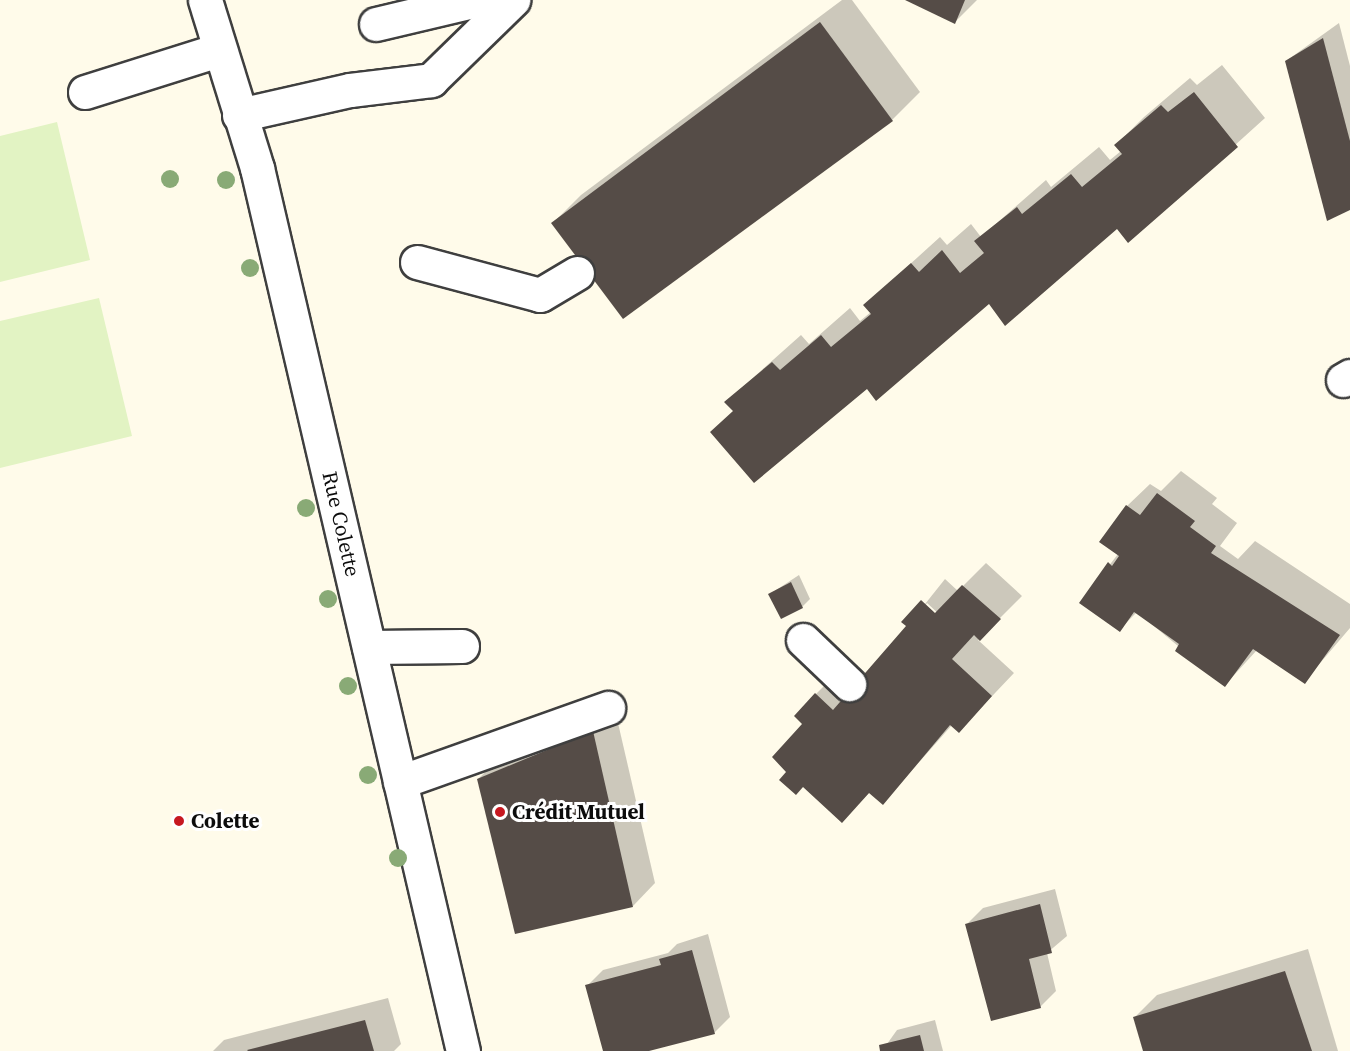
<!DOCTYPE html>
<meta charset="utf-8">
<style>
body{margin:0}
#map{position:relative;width:1350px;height:1051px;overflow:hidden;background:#fffbea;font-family:"Source Serif 4",serif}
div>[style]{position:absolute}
.pitch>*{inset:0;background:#e2f3c3}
.shadow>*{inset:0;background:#0003}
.building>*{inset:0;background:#554c47}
.roads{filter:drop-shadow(2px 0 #3f3f3f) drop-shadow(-2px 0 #3f3f3f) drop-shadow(0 2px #3f3f3f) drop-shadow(0 -2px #3f3f3f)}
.minor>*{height:33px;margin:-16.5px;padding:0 16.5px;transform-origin:16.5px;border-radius:16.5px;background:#fff}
.trees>*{width:18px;height:18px;margin:-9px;border-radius:50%;background:#89aa76}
.dots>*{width:16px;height:16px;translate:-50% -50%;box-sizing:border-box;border:3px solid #fff;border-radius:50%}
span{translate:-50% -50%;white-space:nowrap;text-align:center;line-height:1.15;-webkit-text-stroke:6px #fff;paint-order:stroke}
.street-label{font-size:21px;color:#0c0c0c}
.poi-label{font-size:21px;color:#0c0c0c;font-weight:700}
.left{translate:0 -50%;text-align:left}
</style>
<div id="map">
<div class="pitch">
<i style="clip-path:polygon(57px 122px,90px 260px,0 282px,0 136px)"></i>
<i style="clip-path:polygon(99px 298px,132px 436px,0 468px,0 321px)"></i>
</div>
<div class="shadow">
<i style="clip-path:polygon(842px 0,852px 0,920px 92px,892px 120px,553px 223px,581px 195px)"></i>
<i style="clip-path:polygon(909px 0,977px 0,955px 22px)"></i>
<i style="clip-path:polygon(1339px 23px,1350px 66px,1350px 208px,1286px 61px)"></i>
<i style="clip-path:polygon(1222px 65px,1265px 118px,1129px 241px,1117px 227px,989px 302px,868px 387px,734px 410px,726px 402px,801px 335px,809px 344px,850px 308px,860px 321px,871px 312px,865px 305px,940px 237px,947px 245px,971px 224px,981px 237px,1046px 180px,1051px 187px,1099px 147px,1110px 160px,1121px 151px,1116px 145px,1144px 117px,1190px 78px,1197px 85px)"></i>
<i style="clip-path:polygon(1181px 471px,1217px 498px,1212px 504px,1237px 523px,1220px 546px,1238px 559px,1255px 541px,1350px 604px,1350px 628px,1304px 682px,1257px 650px,1225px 685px,1137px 612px,1119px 630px,1081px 602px,1118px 554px,1127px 506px,1150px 484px,1161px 491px)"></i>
<i style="clip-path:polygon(evenodd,986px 563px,1022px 596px,978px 640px,1014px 673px,959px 731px,952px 725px,883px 803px,870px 792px,842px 821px,788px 772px,816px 694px,839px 671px,866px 678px,945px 579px,958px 591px,986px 563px,927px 603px,942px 617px,940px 619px,925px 606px,927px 603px)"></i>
<i style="clip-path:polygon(799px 575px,810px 599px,802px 607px,770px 594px)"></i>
<i style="clip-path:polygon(615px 710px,655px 883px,633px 906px,478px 779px,501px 757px)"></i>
<i style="clip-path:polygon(1055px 889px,1067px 936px,1047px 953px,1056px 991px,1040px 1007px,967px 924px,983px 908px)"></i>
<i style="clip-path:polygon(708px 934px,730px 1017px,714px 1033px,642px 1051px,604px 1051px,587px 986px,603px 970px,668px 953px,677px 944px)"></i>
<i style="clip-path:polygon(1308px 949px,1338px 1051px,1144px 1051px,1135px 1017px,1157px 995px)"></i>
<i style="clip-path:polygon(388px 998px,401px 1044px,394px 1051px,213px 1051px,224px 1040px)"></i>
<i style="clip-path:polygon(935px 1020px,943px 1051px,882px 1051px,897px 1030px)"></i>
</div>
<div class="building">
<i style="clip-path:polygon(905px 0,965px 0,955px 24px)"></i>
<i style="clip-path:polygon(820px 22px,893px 121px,623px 319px,551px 223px)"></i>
<i style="clip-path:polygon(1323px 38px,1350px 141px,1350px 210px,1327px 221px,1285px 61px)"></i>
<i style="clip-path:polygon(1194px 92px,1238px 147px,1128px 243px,1117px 229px,1005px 326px,989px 304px,876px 401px,867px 389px,754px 483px,710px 432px,733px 411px,724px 402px,772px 362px,780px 370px,821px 335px,831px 347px,871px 314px,863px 305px,911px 263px,919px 272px,942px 250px,960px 273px,984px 253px,974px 241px,1017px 207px,1022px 214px,1071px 174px,1082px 187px,1122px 154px,1114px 145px,1161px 105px,1168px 112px)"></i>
<i style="clip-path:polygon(1157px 493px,1195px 521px,1190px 527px,1216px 546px,1211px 553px,1340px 635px,1305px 684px,1253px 649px,1225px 687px,1175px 651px,1179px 644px,1134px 612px,1120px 632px,1079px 603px,1108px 562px,1112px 566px,1119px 556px,1099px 542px,1126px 505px,1140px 515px)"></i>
<i style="clip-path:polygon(791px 582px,803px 608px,781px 619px,768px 594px)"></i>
<i style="clip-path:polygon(962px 585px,1001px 619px,980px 641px,974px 635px,952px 659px,992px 696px,959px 733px,950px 725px,883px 805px,869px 793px,842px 823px,803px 787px,796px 795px,779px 780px,786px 772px,772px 757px,802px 724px,794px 716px,815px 693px,833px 710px,906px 626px,901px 622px,921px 600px,935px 613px)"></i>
<i style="clip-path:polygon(593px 731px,633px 907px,515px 934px,477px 779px)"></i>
<i style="clip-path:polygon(1040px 904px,1052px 953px,1029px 959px,1041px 1008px,991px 1021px,965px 924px)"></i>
<i style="clip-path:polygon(692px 950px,715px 1034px,649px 1051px,603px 1051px,585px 985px,661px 965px,659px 959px)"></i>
<i style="clip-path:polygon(1285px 971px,1312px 1051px,1143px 1051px,1133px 1017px)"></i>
<i style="clip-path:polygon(365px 1020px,374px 1051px,248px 1051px,247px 1050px)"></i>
<i style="clip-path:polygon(920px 1035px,924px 1051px,880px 1051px,879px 1045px)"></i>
</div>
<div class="roads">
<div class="minor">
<i style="left:205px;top:0;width:176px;rotate:72.8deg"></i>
<i style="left:257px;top:168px;width:907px;rotate:76.87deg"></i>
<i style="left:376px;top:24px;width:104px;rotate:-13.4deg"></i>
<i style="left:85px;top:92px;width:139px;rotate:-17.5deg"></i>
<i style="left:239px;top:115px;width:114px;rotate:-12.7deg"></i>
<i style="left:350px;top:90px;width:82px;rotate:-7deg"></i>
<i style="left:431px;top:80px;width:115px;rotate:-44.3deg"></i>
<i style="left:417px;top:262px;width:127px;rotate:15deg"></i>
<i style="left:540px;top:295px;width:43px;rotate:-30.7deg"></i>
<i style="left:1343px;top:380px;width:8px;rotate:-30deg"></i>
<i style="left:803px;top:640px;width:64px;rotate:43.7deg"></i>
<i style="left:369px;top:647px;width:93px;rotate:-0.6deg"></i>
<i style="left:400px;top:782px;width:221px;rotate:-19.6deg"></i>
</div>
</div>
<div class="trees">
<i style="left:170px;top:179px"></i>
<i style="left:226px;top:180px"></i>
<i style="left:250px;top:268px"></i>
<i style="left:306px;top:508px"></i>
<i style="left:328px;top:599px"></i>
<i style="left:348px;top:686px"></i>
<i style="left:368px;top:775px"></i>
<i style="left:398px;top:858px"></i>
</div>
<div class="dots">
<i style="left:500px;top:812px;background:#c71820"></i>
<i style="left:179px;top:821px;background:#c71820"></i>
</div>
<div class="street-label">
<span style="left:341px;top:524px;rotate:77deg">Rue Colette</span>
</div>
<div class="poi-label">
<span class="left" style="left:512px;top:812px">Crédit Mutuel</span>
<span class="left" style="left:191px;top:821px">Colette</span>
</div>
</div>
